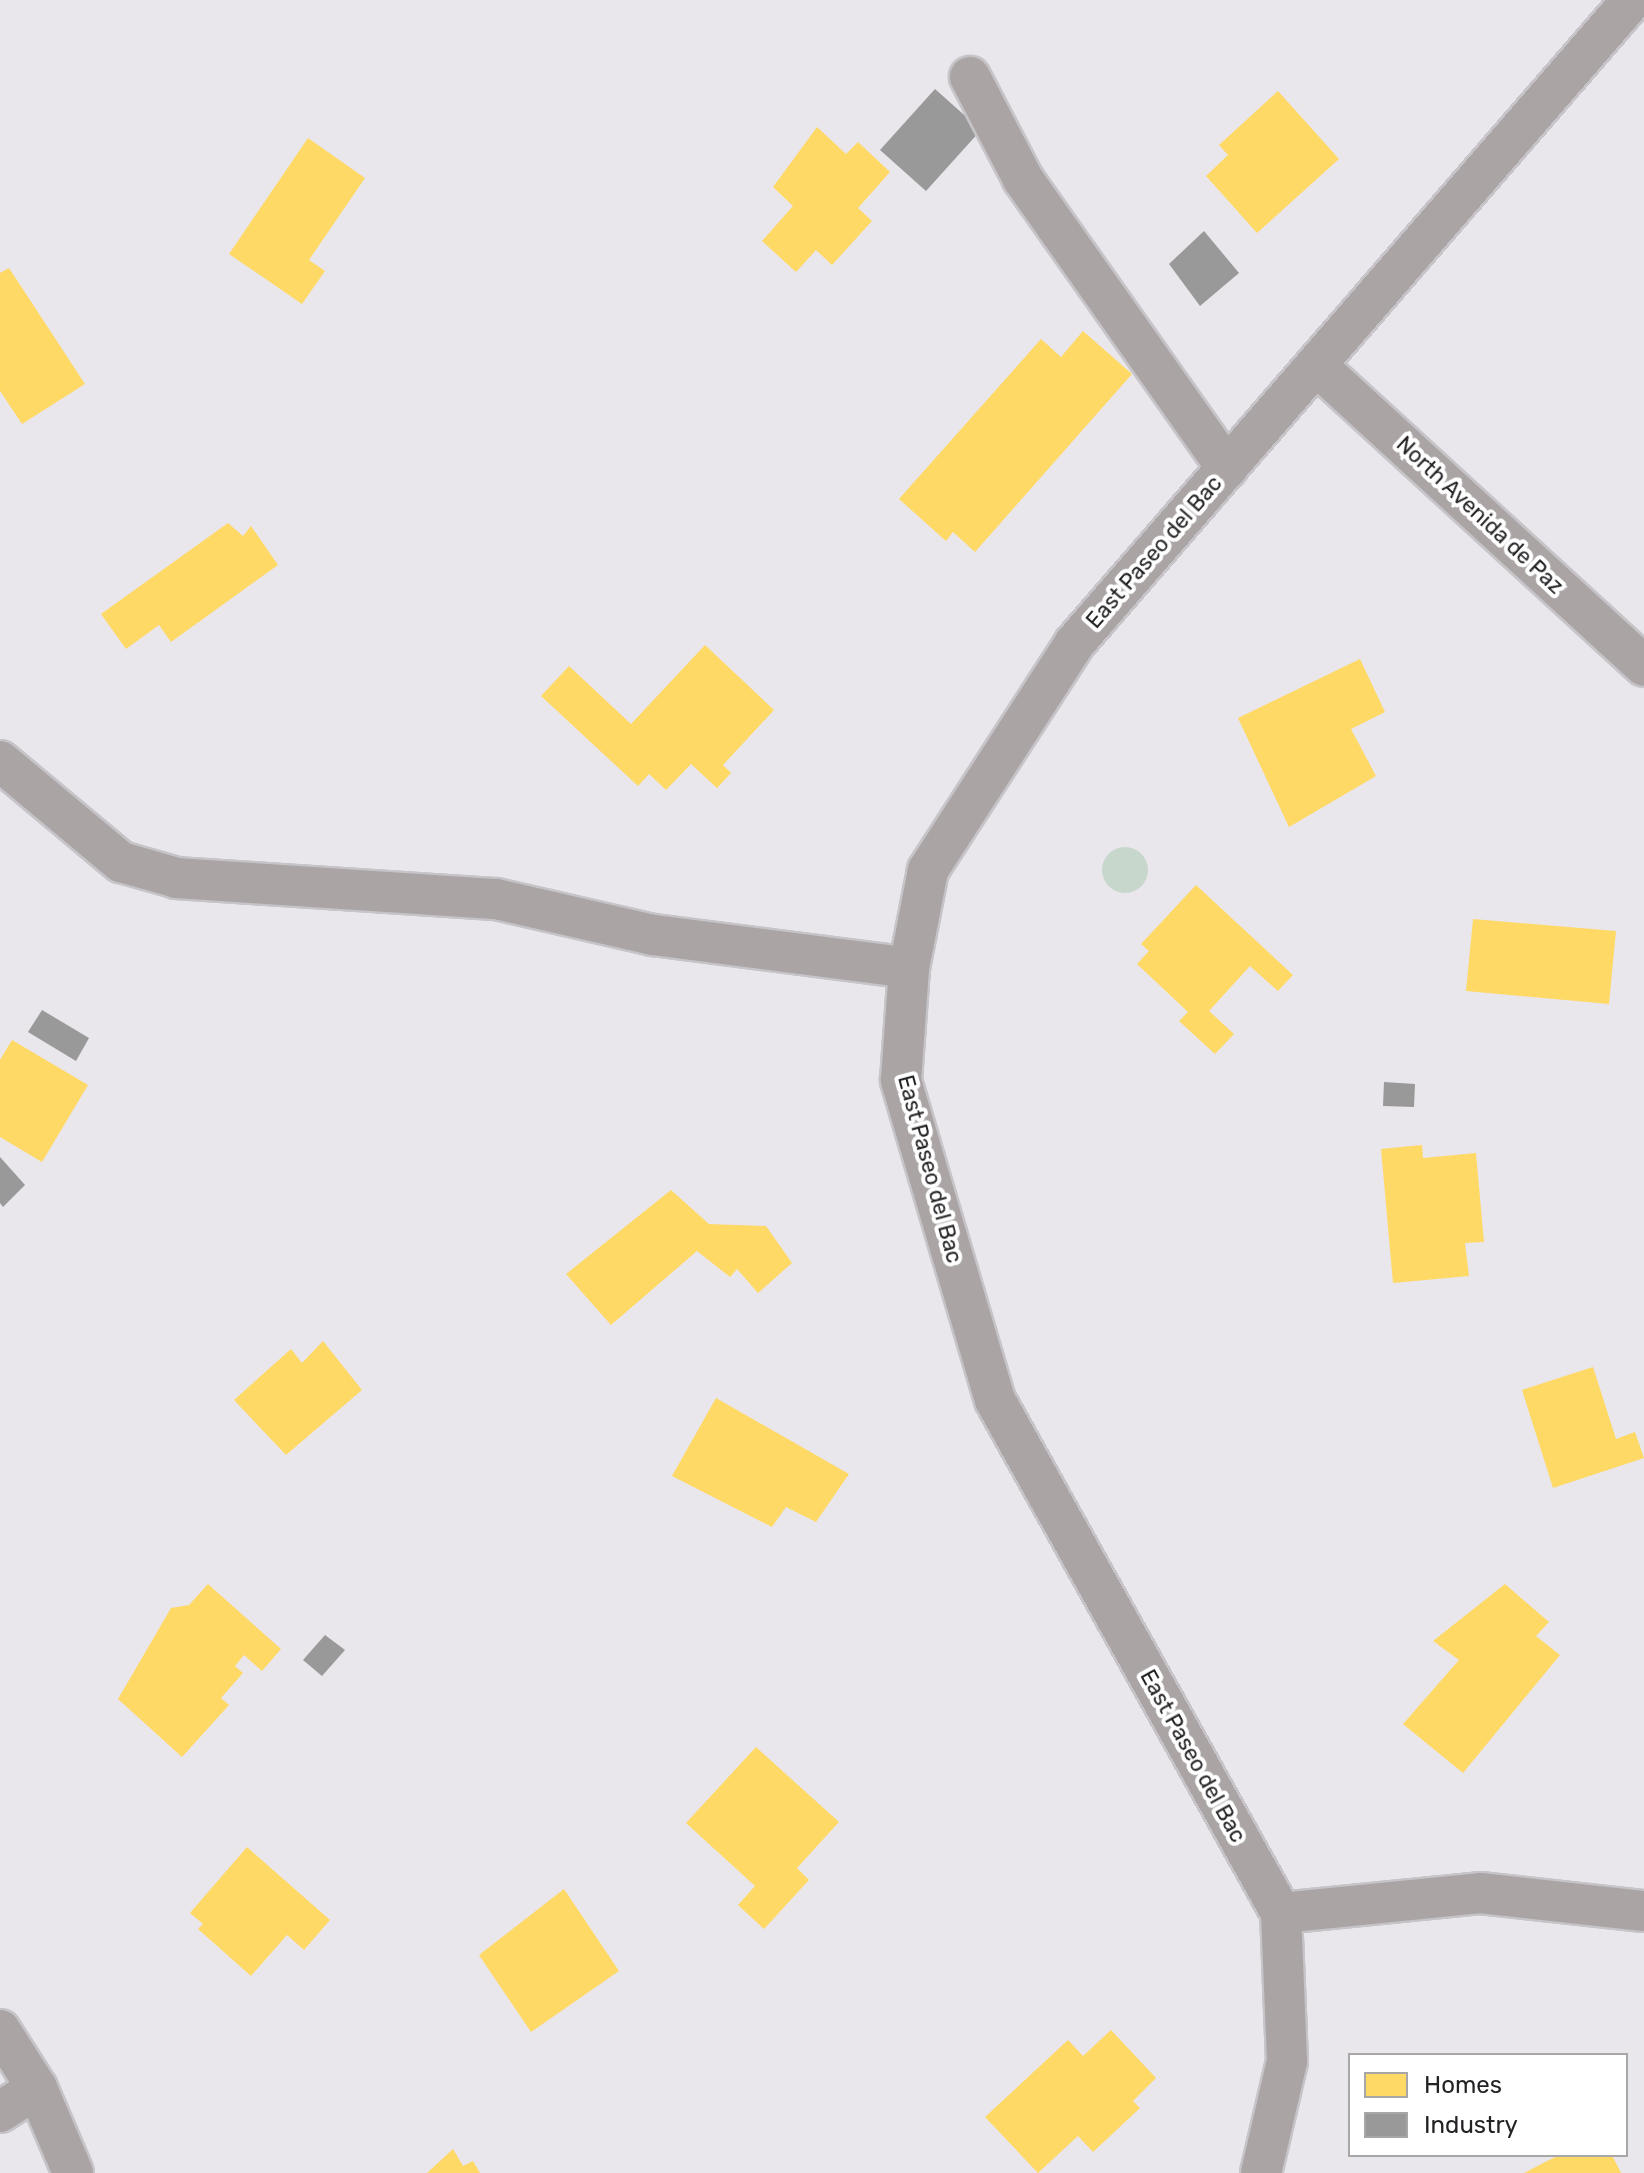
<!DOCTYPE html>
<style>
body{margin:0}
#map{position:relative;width:1644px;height:2173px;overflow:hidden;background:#e9e6ec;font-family:Rubik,sans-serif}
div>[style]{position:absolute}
.green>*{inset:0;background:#c7d7cc}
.round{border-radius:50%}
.homes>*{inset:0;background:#ffd966}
.industry>*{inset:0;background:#999}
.roads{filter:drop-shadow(2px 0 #c6c4c8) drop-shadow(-2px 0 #c6c4c8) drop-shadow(0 2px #c6c4c8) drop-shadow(0 -2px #c6c4c8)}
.minor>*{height:40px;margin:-20px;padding:0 20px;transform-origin:20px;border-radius:20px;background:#aaa4a4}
span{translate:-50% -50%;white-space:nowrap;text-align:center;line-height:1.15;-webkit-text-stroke:8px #fff;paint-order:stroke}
.street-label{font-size:22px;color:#252226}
.legend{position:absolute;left:1348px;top:2053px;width:280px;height:104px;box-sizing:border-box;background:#fff;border:2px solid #a8a7a8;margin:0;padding:10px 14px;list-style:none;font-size:24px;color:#252226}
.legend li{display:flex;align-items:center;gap:16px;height:40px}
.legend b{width:40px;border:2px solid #a8a7a8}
</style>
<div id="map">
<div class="green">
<i class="round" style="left:1102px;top:847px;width:46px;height:46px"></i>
</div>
<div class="homes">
<i style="clip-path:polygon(1278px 91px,1339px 159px,1257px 233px,1206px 176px,1228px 155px,1219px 145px)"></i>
<i style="clip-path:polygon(817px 127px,846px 154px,858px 142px,890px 172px,858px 208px,872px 221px,832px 265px,816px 250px,796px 272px,762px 241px,793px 206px,773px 187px)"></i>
<i style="clip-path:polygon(308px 138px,365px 178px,309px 260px,325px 271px,302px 304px,229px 254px)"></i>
<i style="clip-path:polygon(9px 268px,85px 384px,22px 424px,0 391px,0 273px)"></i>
<i style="clip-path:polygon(1083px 331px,1132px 374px,975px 552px,953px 532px,946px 541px,899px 499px,1041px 339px,1061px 357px)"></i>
<i style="clip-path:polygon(228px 523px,243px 536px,251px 526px,278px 565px,171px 642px,159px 625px,126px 649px,101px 614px)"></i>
<i style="clip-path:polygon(705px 645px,774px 710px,723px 765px,731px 773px,717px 788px,691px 764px,666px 790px,649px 774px,638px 786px,541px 696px,569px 666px,631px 724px)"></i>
<i style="clip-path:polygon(1360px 659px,1385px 712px,1351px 729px,1376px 776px,1289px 827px,1238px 718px)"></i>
<i style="clip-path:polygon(1196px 885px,1293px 975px,1278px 991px,1250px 966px,1209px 1011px,1234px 1034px,1215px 1054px,1179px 1021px,1188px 1012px,1137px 964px,1149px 951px,1141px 944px)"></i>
<i style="clip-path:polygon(1473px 919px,1616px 931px,1609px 1004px,1466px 991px)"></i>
<i style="clip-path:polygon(12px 1040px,88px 1085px,42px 1162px,0 1137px,0 1060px)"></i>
<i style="clip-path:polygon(1422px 1145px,1423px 1158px,1476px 1153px,1484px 1242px,1465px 1243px,1469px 1276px,1393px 1283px,1381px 1149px)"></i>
<i style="clip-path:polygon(671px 1190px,709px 1224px,766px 1226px,792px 1263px,758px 1293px,737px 1269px,730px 1277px,697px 1251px,611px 1325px,566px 1274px)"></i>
<i style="clip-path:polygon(323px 1341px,362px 1390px,286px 1455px,234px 1400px,291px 1349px,302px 1363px)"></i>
<i style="clip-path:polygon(1593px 1367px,1616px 1439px,1635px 1432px,1644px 1458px,1553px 1488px,1522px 1390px)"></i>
<i style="clip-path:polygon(716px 1398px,849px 1474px,816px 1522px,786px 1507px,772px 1527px,672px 1476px)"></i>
<i style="clip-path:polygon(208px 1584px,281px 1649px,262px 1671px,244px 1655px,235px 1666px,243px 1673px,221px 1698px,229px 1705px,182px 1757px,118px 1699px,171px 1608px,189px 1605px)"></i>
<i style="clip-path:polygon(1505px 1584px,1549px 1622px,1536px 1636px,1560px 1655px,1463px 1773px,1403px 1724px,1459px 1660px,1433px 1641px)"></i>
<i style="clip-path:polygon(756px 1747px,839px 1822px,797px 1868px,809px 1880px,764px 1929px,738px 1905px,755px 1886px,686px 1823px)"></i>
<i style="clip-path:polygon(247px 1847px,330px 1920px,304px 1950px,287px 1935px,251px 1976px,198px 1929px,203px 1924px,190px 1913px)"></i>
<i style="clip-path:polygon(564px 1889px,619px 1971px,531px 2032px,479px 1955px)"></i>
<i style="clip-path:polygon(1111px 2030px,1156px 2078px,1133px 2101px,1140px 2108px,1093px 2152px,1078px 2136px,1038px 2173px,985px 2117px,1068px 2040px,1083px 2056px)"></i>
<i style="clip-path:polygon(453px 2149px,463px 2166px,473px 2161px,480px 2173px,427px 2173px)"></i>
<i style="clip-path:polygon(1559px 2155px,1612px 2155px,1621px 2173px,1524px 2173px)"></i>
</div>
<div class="industry">
<i style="clip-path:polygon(935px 89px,981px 130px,926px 191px,880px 150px)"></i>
<i style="clip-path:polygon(1204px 231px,1239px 273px,1200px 306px,1169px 264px)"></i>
<i style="clip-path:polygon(42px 1010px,89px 1038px,76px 1061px,28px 1032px)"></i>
<i style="clip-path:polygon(1384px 1082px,1415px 1084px,1414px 1107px,1383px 1106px)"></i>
<i style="clip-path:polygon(0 1157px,25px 1185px,3px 1207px,0 1203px)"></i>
<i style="clip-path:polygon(325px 1635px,345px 1650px,322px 1676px,303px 1660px)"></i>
</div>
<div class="roads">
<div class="minor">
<i style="left:970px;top:77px;width:115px;rotate:62.5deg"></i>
<i style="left:1023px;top:179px;width:354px;rotate:54.8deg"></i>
<i style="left:1316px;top:365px;width:445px;rotate:42.5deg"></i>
<i style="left:0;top:761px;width:158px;rotate:39.9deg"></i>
<i style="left:121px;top:862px;width:58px;rotate:15.9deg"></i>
<i style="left:177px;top:878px;width:320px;rotate:3.8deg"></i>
<i style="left:496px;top:899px;width:161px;rotate:12.9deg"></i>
<i style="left:653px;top:935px;width:258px;rotate:7.3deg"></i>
<i style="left:1281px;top:1913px;width:200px;rotate:-5.7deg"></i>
<i style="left:1480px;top:1893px;width:165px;rotate:6.3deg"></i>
<i style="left:0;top:2030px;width:69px;rotate:57.5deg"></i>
<i style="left:37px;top:2088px;width:92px;rotate:67deg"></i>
<i style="left:0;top:2112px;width:44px;rotate:-33deg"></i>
<i style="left:1261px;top:2173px;width:115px;rotate:-76.9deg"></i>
<i style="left:1287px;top:2061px;width:148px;rotate:-92.3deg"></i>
<i style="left:1281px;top:1913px;width:587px;rotate:-119.14deg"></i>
<i style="left:995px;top:1400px;width:334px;rotate:-106.4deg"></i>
<i style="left:901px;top:1080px;width:112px;rotate:-85.9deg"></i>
<i style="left:909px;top:968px;width:100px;rotate:-79deg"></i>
<i style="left:928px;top:870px;width:269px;rotate:-57.1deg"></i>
<i style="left:1074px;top:644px;width:852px;rotate:-49.09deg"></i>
</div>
</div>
<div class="street-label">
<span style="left:1480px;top:515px;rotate:43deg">North Avenida de Paz</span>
<span style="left:1154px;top:552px;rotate:-49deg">East Paseo del Bac</span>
<span style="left:930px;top:1169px;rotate:75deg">East Paseo del Bac</span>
<span style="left:1193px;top:1756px;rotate:61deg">East Paseo del Bac</span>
</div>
<ul class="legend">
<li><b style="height:22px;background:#ffd966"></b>Homes</li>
<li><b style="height:22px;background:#999"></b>Industry</li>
</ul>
</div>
